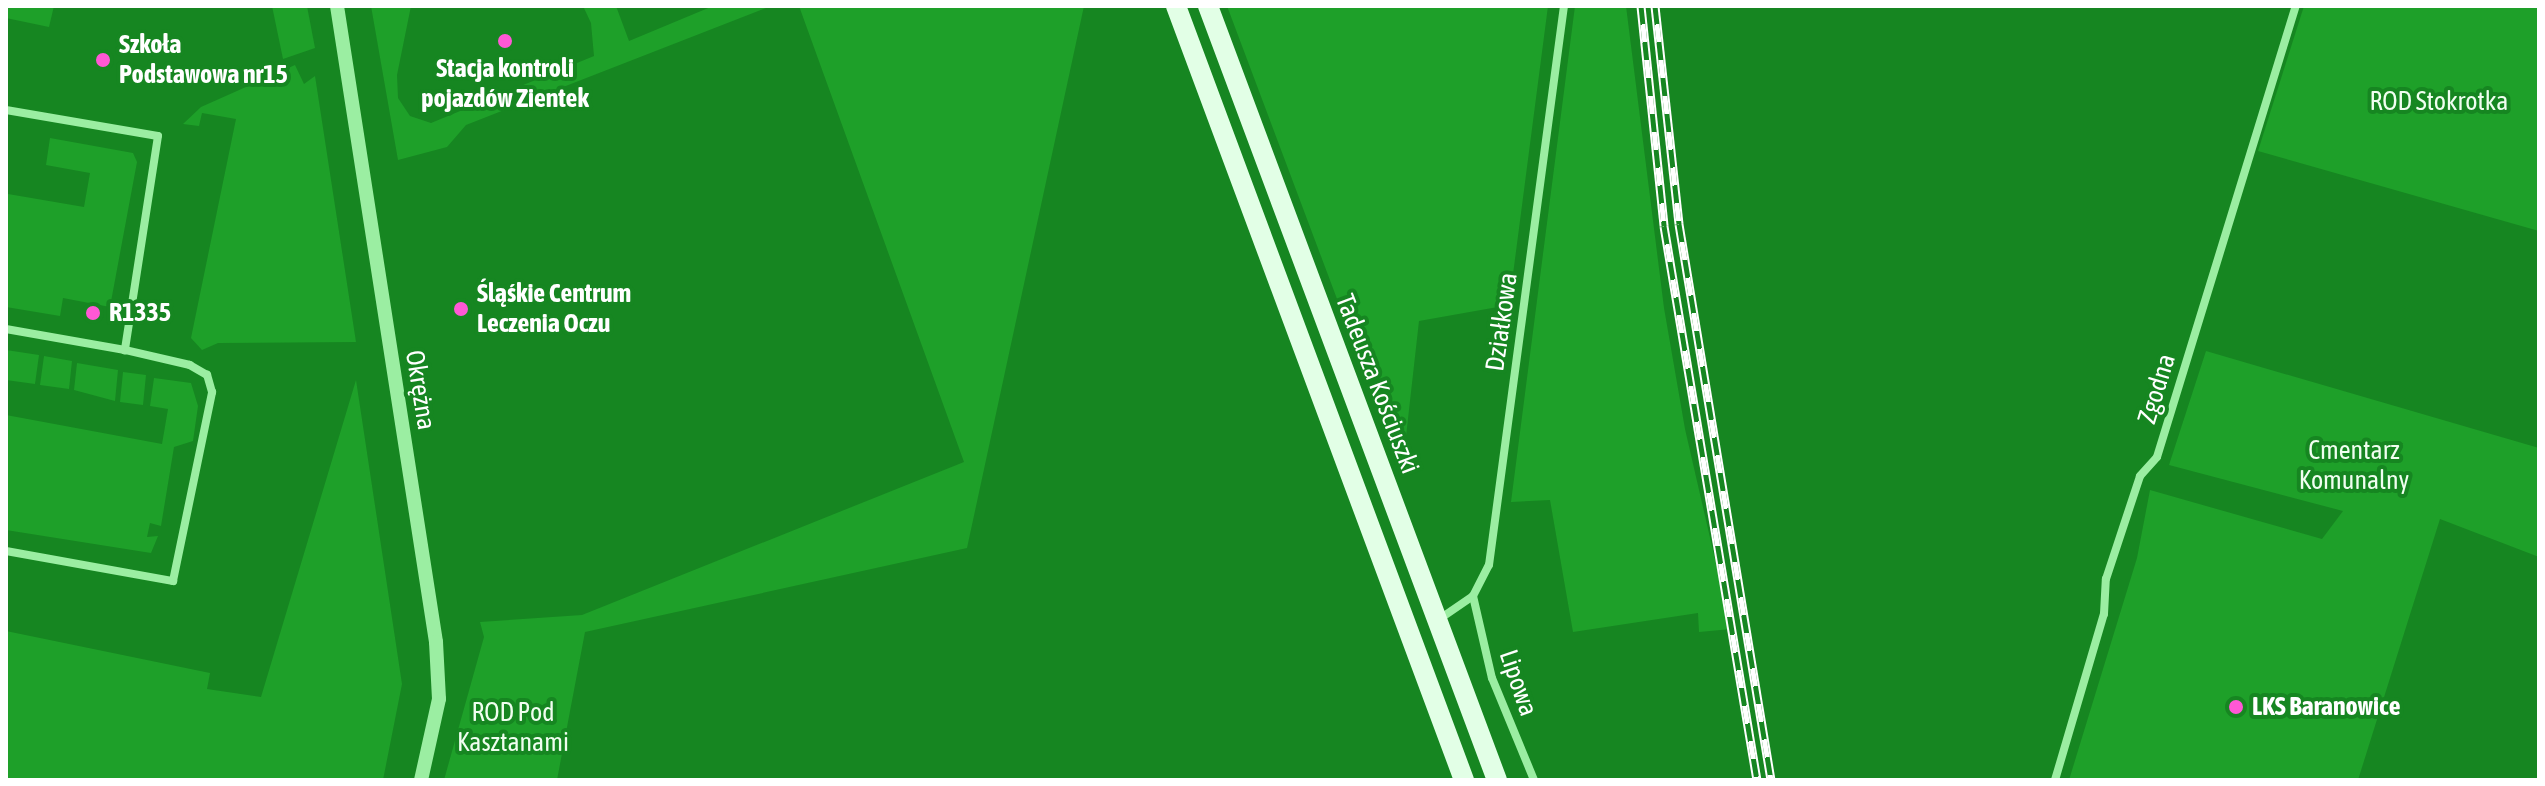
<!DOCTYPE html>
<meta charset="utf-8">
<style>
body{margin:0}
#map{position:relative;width:2545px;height:786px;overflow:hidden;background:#168621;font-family:"Asap Condensed",sans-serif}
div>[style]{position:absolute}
.green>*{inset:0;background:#1ea029}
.minor>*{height:8px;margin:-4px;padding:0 4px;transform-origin:4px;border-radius:4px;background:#9beea2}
.tertiary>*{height:14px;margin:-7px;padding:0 7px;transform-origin:7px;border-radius:7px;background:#9beea2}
.primary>*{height:20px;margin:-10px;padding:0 10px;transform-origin:10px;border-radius:10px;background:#e2ffe6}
.rail>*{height:9px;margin-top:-4.5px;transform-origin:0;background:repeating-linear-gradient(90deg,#168621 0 18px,#fff 0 36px);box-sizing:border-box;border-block:2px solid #fff}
.dots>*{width:22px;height:22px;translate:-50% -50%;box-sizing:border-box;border:4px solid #168621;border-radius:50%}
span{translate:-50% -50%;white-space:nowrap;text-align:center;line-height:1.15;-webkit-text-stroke:8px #168621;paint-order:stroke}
.poi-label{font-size:26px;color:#fff;font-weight:700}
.left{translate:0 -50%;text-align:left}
.park-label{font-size:26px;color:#f0fef0}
.street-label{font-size:26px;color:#fff}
.frame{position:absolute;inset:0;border:8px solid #fff;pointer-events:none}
</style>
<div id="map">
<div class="green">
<i style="clip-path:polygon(6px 6px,54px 6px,49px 27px,6px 18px)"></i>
<i style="clip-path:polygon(272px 6px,307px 6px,315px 48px,283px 59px)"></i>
<i style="clip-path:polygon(371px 6px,411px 6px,397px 75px,398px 98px,410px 116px,431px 123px,594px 56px,591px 23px,583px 6px,616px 6px,629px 41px,713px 6px,771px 6px,466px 125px,447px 147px,398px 160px)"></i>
<i style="clip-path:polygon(799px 6px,1084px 6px,967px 548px,585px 632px,557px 780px,444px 780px,484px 637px,480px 622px,582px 615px,964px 462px)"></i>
<i style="clip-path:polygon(1227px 6px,1548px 6px,1509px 305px,1419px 321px,1402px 472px)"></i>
<i style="clip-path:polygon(1575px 6px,1626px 6px,1664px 308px,1685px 429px,1731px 629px,1699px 632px,1698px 613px,1573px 632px,1550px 500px,1511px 502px)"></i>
<i style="clip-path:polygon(2304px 6px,2539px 6px,2539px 231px,2258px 151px)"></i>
<i style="clip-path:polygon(295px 65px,304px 84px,315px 76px,356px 342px,218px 343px,202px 350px,191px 338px,236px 119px,202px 113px,199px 126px,183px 124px,201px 107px)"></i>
<i style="clip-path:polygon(50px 138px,133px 153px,137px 162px,110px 307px,63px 298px,60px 316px,6px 307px,6px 188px,8px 194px,84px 207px,90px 173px,46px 165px)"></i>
<i style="clip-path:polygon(6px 350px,39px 355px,35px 384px,6px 380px)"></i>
<i style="clip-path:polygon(2206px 351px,2539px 448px,2539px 557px,2440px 519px,2358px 780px,2069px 780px,2137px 558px,2150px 490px,2322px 539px,2343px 511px,2169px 465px)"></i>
<i style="clip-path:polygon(44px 356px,72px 361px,69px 389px,40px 385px)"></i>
<i style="clip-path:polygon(77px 363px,118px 370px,115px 401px,74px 390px)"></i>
<i style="clip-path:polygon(123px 372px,146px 375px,143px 405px,120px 402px)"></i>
<i style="clip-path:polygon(154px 378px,191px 383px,198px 406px,193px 441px,174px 447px,161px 526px,150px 523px,147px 537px,158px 536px,151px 553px,6px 530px,6px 415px,162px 444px,168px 409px,150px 406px)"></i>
<i style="clip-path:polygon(356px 380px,402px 684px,383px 780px,6px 780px,6px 631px,210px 673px,207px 689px,261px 697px)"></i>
</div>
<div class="minor">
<i style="left:6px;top:110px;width:154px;rotate:9.7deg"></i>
<i style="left:158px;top:136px;width:217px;rotate:98.8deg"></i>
<i style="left:125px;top:350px;width:121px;rotate:-170deg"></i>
<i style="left:6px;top:551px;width:170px;rotate:10.2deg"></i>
<i style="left:173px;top:581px;width:193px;rotate:-78.3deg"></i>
<i style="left:212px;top:392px;width:18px;rotate:-106deg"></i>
<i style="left:207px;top:375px;width:20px;rotate:-150deg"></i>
<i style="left:190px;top:365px;width:67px;rotate:-167deg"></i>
<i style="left:1473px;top:596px;width:84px;rotate:77deg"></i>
<i style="left:1492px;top:678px;width:110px;rotate:67.6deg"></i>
<i style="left:1438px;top:620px;width:42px;rotate:-34.4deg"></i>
<i style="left:1473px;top:596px;width:35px;rotate:-63deg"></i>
<i style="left:1489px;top:565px;width:564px;rotate:-82.36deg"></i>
<i style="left:2055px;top:780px;width:173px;rotate:-73.6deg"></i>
<i style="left:2104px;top:614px;width:35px;rotate:-87deg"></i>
<i style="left:2106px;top:579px;width:108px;rotate:-71.7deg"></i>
<i style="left:2140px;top:476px;width:25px;rotate:-48deg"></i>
<i style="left:2157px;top:457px;width:472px;rotate:-72.9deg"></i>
</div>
<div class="tertiary">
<i style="left:337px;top:6px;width:644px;rotate:81.15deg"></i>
<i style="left:436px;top:642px;width:57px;rotate:87deg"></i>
<i style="left:439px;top:699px;width:83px;rotate:102.5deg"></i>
</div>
<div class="primary">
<i style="left:1176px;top:6px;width:826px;rotate:69.59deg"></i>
<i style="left:1208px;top:6px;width:826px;rotate:69.53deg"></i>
</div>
<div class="rail">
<i style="left:1641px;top:6px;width:221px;rotate:84deg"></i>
<i style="left:1664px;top:226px;width:562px;rotate:80.47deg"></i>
<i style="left:1655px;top:6px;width:219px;rotate:83.7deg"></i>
<i style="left:1679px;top:224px;width:564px;rotate:80.6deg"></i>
</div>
<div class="dots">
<i style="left:505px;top:41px;background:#ff58d5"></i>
<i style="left:103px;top:60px;background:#ff58d5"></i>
<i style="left:461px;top:309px;background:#ff58d5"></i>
<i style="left:93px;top:313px;background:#ff58d5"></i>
<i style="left:2236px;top:707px;background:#ff58d5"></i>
</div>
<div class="poi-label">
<span class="left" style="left:119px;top:60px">Szkoła<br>Podstawowa nr15</span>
<span style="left:505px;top:84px">Stacja kontroli<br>pojazdów Zientek</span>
<span class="left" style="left:477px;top:309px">Śląśkie Centrum<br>Leczenia Oczu</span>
<span class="left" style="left:109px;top:313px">R1335</span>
<span class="left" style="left:2252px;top:707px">LKS Baranowice</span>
</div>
<div class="park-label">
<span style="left:2439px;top:102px">ROD Stokrotka</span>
<span style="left:2354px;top:466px">Cmentarz<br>Komunalny</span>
<span style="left:513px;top:728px">ROD Pod<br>Kasztanami</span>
</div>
<div class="street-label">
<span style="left:1502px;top:322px;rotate:-82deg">Działkowa</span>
<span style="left:1377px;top:384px;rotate:69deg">Tadeusza Kościuszki</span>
<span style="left:2157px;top:389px;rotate:-73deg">Zgodna</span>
<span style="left:420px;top:390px;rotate:81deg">Okrężna</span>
<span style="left:1518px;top:683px;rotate:71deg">Lipowa</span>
</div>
<div class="frame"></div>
</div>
